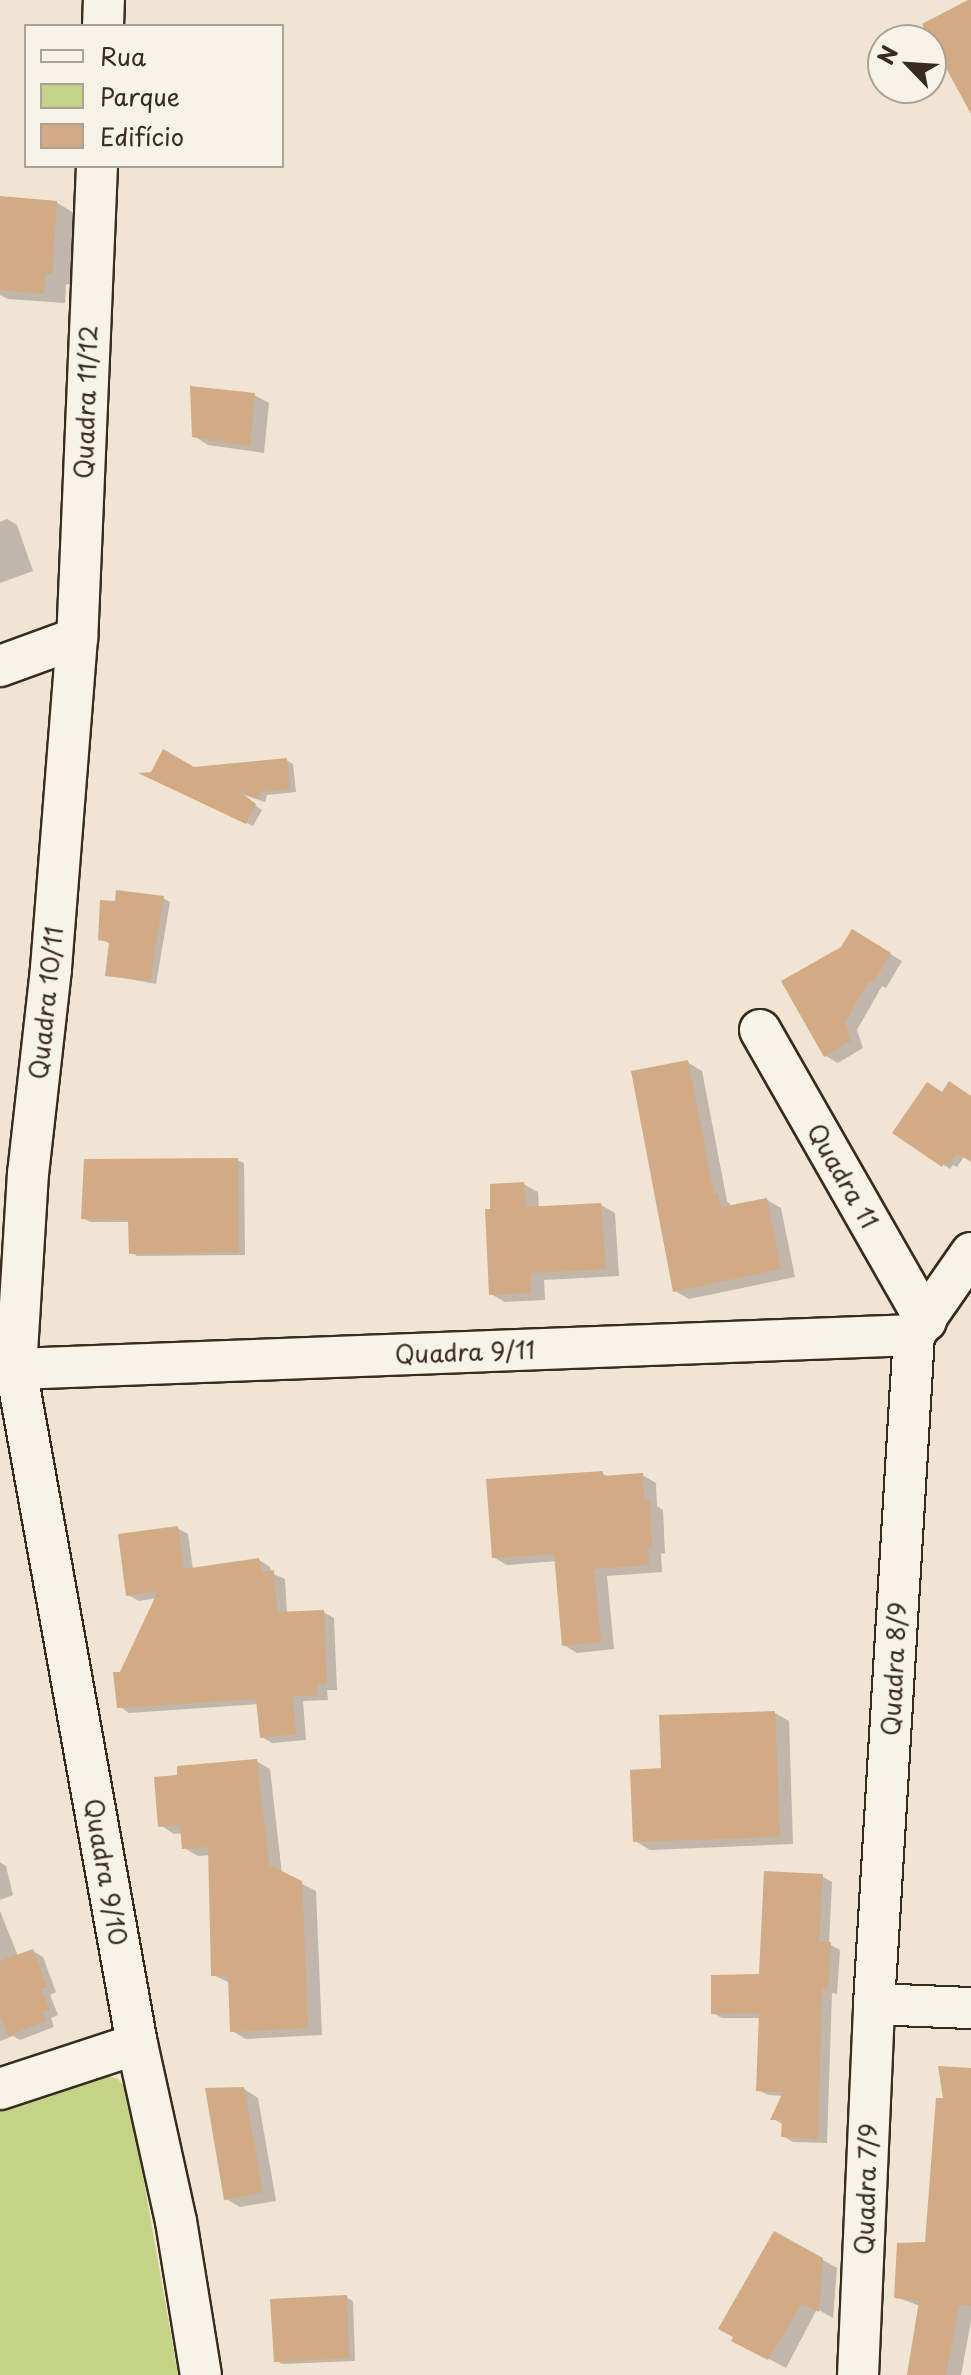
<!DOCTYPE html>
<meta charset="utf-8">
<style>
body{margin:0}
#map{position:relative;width:971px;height:2375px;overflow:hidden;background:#f0e4d4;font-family:"Playpen Sans",sans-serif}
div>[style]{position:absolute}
.green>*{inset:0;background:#c5d387}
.shadow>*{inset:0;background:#0003}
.building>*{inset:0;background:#d2aa84}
.roads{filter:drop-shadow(2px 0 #3b2a1e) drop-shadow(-2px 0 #3b2a1e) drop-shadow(0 2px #3b2a1e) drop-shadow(0 -2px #3b2a1e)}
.minor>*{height:40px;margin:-20px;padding:0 20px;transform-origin:20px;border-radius:20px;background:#f7f3e8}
span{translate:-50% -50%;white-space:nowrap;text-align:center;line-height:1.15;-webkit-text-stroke:8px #f7f3e8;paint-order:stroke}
.street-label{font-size:24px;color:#3b2a1e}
.legend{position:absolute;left:24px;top:24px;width:260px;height:144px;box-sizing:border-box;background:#f7f3e8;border:2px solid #aca397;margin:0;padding:10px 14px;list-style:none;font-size:24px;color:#3b2a1e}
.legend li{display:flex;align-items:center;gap:16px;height:40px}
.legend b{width:40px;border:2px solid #aca397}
.north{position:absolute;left:867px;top:24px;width:80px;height:80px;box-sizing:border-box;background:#f7f3e8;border:2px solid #aca397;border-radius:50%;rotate:295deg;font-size:22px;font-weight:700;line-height:32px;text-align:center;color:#3b2a1e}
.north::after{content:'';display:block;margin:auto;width:28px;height:36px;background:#3b2a1e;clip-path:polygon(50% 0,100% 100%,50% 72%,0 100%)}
</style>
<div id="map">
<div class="green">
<i style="clip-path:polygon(104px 2075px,118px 2079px,128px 2091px,178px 2375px,0 2375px,0 2112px)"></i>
</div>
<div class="shadow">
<i style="clip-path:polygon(0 198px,56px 202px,77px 215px,72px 285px,66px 284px,65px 303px,8px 299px,0 295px)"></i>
<i style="clip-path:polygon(254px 395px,269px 403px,264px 453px,208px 445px,194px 436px)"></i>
<i style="clip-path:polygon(7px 519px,17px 525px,33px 571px,0 583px,0 522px)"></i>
<i style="clip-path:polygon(286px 760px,293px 764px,296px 792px,267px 795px,265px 802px,236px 792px,262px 810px,253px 826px,144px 775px)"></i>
<i style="clip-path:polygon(163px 898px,170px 902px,156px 984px,107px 975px,111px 944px,100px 939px)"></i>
<i style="clip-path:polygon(853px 932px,902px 961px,886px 988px,882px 986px,857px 1030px,863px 1048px,838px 1063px,826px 1056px,784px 982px,843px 948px)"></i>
<i style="clip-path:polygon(687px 1062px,702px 1071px,727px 1201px,733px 1207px,767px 1200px,781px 1208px,795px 1277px,689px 1299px,675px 1291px)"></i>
<i style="clip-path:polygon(971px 1097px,971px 1159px,965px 1155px,957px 1167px,953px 1165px,950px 1169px,895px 1132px)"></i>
<i style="clip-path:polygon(237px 1160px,244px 1163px,245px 1255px,137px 1256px,131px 1252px,130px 1222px,90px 1222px,83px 1218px)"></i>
<i style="clip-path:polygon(523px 1184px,538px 1192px,539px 1208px,601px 1205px,615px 1213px,619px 1276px,544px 1280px,545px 1300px,505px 1302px,491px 1294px,492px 1211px)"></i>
<i style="clip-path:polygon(602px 1473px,610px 1478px,642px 1475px,656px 1483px,657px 1506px,663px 1510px,665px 1553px,661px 1554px,662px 1572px,607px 1576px,614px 1649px,577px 1653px,564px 1645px,557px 1561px,507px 1565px,493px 1557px)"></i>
<i style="clip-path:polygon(177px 1528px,188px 1534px,193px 1570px,259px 1560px,270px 1567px,271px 1573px,285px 1579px,287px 1613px,323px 1612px,334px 1618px,337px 1690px,327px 1690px,328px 1700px,303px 1701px,306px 1740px,272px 1743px,262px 1737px,259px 1704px,129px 1713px,119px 1706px,122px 1674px,157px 1598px,139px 1601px,128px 1595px)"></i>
<i style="clip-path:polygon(775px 1713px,789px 1721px,793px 1844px,650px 1850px,635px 1841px,663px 1770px)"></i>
<i style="clip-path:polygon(256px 1761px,270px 1769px,282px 1874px,316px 1891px,322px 2035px,246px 2039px,232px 2031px,230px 1983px,213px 1975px,211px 1855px,198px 1856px,184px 1848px,183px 1833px,174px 1834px,160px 1825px)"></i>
<i style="clip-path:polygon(0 1862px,6px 1866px,13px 1895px,0 1900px)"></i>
<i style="clip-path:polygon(822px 1876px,832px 1882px,829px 1944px,840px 1950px,837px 1994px,832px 1993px,827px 2143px,793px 2142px,783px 2136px,782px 2124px,773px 2119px,783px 2096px,768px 2095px,758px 2090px,761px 2018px,722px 2018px,713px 2013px,761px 1976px)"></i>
<i style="clip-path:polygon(0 1911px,18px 1956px,33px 1951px,43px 1957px,56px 1992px,50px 1995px,58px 2015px,51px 2018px,54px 2027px,20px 2040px,13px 2036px,0 2041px)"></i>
<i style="clip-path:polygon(971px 2070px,971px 2321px,961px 2375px,909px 2375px,920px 2306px,896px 2297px,927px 2244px,945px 2100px)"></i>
<i style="clip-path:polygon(244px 2089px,258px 2098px,276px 2201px,240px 2207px,226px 2199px)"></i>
<i style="clip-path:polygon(775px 2233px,837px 2268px,833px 2318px,817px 2309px,786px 2368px,748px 2348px)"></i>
<i style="clip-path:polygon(346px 2297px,353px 2301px,355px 2361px,282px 2364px,275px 2360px)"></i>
</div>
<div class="building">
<i style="clip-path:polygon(968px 0,971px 0,971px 114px,922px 24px)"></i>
<i style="clip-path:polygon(0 196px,57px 201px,52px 274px,46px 274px,44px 294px,0 290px)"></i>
<i style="clip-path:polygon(190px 386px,255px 393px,250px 446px,192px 437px)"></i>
<i style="clip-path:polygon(163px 749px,194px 767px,287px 758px,290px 789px,261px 792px,257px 799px,239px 791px,256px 804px,246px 824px,138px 773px,151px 772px)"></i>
<i style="clip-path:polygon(116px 890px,164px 896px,150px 981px,105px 976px,109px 942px,98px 940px,100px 900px,115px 901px)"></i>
<i style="clip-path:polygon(852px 929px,891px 953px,873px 983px,869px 981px,845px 1022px,851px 1041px,824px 1057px,781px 981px,841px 947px)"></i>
<i style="clip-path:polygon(688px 1060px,714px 1194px,718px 1194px,721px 1207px,767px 1198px,781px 1269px,673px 1292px,631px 1071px)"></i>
<i style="clip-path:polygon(949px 1081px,971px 1096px,971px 1162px,957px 1153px,949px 1165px,945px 1162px,942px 1167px,892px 1133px,927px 1082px,942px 1092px)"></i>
<i style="clip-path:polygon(238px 1158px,239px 1252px,129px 1254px,128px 1220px,81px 1219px,84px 1159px)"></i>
<i style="clip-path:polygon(524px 1182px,526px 1207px,601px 1203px,606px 1269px,531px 1273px,531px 1293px,489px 1295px,485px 1209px,490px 1209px,490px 1184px)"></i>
<i style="clip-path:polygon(603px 1471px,603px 1476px,643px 1473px,644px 1500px,650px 1500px,652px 1547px,648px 1547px,649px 1565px,594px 1569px,601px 1642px,562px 1646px,554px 1554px,492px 1558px,486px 1479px)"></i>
<i style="clip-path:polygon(178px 1526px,184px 1569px,259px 1558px,262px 1572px,274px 1570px,277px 1612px,324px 1610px,327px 1684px,317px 1685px,318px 1695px,293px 1696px,296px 1734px,260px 1738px,256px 1699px,117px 1708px,113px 1672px,120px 1672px,158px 1591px,126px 1596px,118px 1534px)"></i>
<i style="clip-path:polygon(775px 1711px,780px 1837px,633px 1842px,630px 1770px,661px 1768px,659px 1715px)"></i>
<i style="clip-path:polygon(257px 1759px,269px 1865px,302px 1881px,308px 2028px,230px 2032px,228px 1976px,211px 1976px,208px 1847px,182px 1849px,180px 1825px,158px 1827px,154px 1777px,177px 1775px,177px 1766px)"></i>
<i style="clip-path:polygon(764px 1871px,823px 1874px,819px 1942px,831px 1942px,828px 1989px,822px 1989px,818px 2139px,781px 2137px,782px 2120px,770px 2120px,783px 2092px,756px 2091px,759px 2013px,711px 2014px,711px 1975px,759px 1974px)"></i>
<i style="clip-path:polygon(33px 1949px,47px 1987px,41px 1989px,50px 2010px,42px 2012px,46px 2021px,8px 2036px,0 2014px,0 1961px)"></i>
<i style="clip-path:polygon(938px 2066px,971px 2068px,971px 2306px,959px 2305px,946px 2375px,907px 2375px,919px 2301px,894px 2298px,897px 2243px,925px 2242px,936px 2098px,943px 2098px)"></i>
<i style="clip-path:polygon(244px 2087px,263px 2193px,224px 2200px,205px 2088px)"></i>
<i style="clip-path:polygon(774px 2231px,823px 2258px,819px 2312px,802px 2303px,768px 2360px,731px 2341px,733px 2337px,718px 2329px)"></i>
<i style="clip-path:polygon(347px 2295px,349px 2358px,274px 2362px,270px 2299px)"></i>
</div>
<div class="roads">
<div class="minor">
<i style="left:103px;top:26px;width:26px;rotate:-88deg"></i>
<i style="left:97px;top:166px;width:472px;rotate:92.4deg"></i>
<i style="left:77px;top:638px;width:332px;rotate:94.5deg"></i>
<i style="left:51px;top:969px;width:205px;rotate:96.4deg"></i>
<i style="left:28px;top:1173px;width:196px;rotate:93.5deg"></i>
<i style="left:16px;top:1369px;width:686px;rotate:79.84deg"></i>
<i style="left:137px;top:2044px;width:181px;rotate:77.6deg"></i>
<i style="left:176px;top:2221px;width:156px;rotate:80.8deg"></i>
<i style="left:0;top:666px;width:82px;rotate:-20deg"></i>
<i style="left:760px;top:1030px;width:335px;rotate:60.3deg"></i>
<i style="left:914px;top:1335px;width:100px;rotate:-55.2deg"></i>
<i style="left:0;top:1375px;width:17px;rotate:-21deg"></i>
<i style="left:16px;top:1369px;width:899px;rotate:-2.17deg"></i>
<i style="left:874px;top:2004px;width:97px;rotate:2.4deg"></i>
<i style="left:0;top:2089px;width:144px;rotate:-18.2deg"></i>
<i style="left:858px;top:2375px;width:371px;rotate:-87.5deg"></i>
<i style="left:874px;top:2004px;width:670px;rotate:-86.58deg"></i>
</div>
</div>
<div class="street-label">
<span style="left:86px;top:402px;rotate:-88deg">Quadra 11/12</span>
<span style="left:46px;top:1003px;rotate:-84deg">Quadra 10/11</span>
<span style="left:843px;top:1176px;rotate:60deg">Quadra 11</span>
<span style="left:465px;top:1352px;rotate:-2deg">Quadra 9/11</span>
<span style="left:894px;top:1669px;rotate:-87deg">Quadra 8/9</span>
<span style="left:106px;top:1872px;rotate:80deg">Quadra 9/10</span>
<span style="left:866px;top:2189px;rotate:-88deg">Quadra 7/9</span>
</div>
<ul class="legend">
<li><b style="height:10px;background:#f7f3e8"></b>Rua</li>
<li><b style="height:22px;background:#c5d387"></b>Parque</li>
<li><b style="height:22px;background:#d2aa84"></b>Edifício</li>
</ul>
<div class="north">N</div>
</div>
